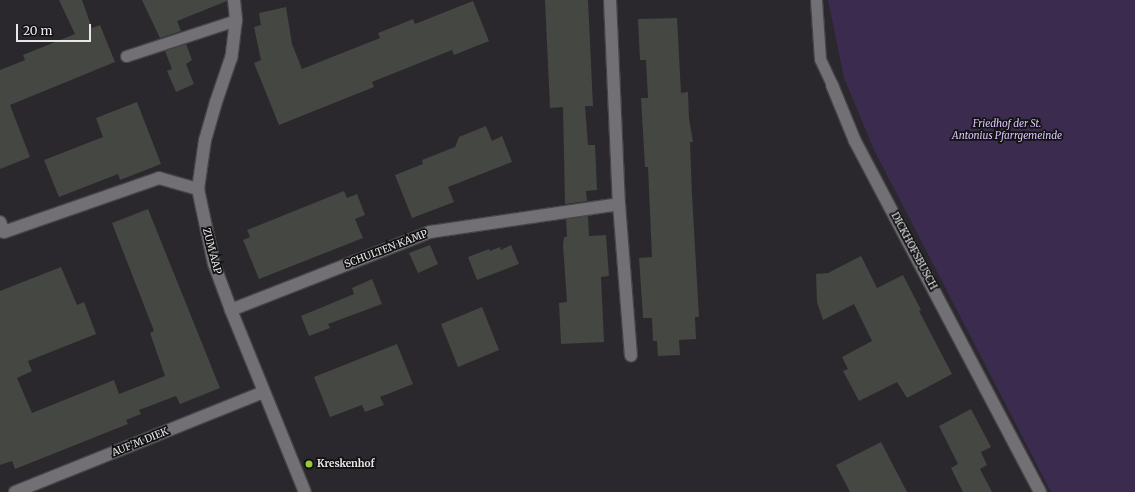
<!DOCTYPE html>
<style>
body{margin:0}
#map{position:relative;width:1135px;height:492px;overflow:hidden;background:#2a282c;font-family:Merriweather,serif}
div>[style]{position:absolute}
.green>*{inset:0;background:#3b2b4e}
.building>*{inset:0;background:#454742}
.roads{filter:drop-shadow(1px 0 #464448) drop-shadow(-1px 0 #464448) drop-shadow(0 1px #464448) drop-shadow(0 -1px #464448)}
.lane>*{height:11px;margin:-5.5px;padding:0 5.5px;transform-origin:5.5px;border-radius:5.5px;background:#727075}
.street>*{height:12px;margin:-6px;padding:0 6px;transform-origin:6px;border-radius:6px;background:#727075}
.dots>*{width:11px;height:11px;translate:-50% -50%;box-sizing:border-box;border:2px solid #121213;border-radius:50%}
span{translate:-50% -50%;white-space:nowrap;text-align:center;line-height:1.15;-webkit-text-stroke:3.5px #121213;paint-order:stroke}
.park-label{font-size:10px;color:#dac1fc;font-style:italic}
.street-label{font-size:10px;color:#e7e6e9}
.poi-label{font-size:10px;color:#e7e6e9;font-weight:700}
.left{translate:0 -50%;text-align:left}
.scale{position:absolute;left:16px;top:24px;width:75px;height:18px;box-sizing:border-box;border:2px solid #e7e6e9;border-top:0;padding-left:5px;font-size:12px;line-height:14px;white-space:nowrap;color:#e7e6e9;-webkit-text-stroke:3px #121213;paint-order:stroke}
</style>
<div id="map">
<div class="green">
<i style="clip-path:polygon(828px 0,1135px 0,1135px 492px,1051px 492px,874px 150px,844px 78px)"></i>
</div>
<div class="building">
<i style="clip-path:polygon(59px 0,82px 0,92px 28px,100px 25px,115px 62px,10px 105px,30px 157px,0 169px,0 70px,25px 60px,23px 55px,75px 34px)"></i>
<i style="clip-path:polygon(142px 0,227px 0,227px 1px,177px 21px,181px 31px,160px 38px)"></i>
<i style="clip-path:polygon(545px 0,588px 0,593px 106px,585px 106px,588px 145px,595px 145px,597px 190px,586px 191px,587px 201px,565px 204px,563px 107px,550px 108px)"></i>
<i style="clip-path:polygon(473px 1px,489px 41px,454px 55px,452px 50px,372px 82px,374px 87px,279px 125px,254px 63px,261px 60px,254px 27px,261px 25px,259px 13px,286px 7px,292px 44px,302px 69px,380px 38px,378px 33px,396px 26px,413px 19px,415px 24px)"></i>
<i style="clip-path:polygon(677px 18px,681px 93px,688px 92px,689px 118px,693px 142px,690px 142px,692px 195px,699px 317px,695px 317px,696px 339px,679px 340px,680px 355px,658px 356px,657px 341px,653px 341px,652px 318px,643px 318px,639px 258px,652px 257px,648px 167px,645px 167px,641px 98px,648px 98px,646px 60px,640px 60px,638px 19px)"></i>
<i style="clip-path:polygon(186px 44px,192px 60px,186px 64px,194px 84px,176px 92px,167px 71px,172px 69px,165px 51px)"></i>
<i style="clip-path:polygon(137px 102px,161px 164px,120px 180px,118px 174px,59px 197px,44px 160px,103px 137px,96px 118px)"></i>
<i style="clip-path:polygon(486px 126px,492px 141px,502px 136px,512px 162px,448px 187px,454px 202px,412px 218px,395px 175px,423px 164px,422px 160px,455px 147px,459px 137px)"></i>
<i style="clip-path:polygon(344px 191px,347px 198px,357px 194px,365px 215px,355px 219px,363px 238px,259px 279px,243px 240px,250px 237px,247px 230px)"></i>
<i style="clip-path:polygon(148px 209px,220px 388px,180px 404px,176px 396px,139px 410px,141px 414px,126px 420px,128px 424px,15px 469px,12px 461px,0 465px,0 291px,61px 267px,77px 305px,84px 302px,96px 334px,28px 361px,32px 371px,17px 378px,32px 413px,114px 380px,119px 394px,165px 376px,150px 333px,154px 331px,112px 223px)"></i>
<i style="clip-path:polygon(588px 216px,589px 236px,606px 235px,609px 276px,601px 277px,604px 342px,561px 344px,559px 303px,567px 302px,563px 245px,564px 237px,567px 237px,566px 219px)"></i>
<i style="clip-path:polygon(430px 245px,438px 264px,418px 273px,409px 253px)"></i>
<i style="clip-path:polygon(511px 245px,519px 264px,477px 280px,468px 257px,489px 249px,490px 251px,500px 247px,501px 250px)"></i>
<i style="clip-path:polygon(861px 256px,877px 288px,903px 275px,921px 310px,919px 311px,952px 374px,907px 398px,897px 382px,859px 401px,843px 371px,848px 369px,842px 357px,872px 341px,854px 304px,823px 320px,817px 302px,816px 274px,828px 273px)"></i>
<i style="clip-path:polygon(372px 279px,382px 304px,328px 324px,330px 328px,309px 336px,301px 316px,354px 294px,352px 288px)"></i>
<i style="clip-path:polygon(482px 307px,499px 350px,458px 367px,441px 324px)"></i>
<i style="clip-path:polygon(397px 344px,413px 384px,380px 397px,384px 405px,365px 412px,362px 405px,330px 417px,314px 377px)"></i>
<i style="clip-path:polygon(971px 409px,991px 447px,981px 452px,987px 465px,980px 469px,992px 492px,963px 492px,951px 468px,958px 464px,939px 426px)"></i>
<i style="clip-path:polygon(881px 442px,907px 492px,850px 492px,836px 465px)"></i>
</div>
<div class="roads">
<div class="lane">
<i style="left:816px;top:0;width:59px;rotate:86.1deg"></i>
<i style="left:820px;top:59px;width:29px;rotate:65deg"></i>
<i style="left:126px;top:56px;width:116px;rotate:-18.1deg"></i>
</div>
<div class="street">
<i style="left:234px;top:0;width:20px;rotate:84deg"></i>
<i style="left:236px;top:20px;width:38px;rotate:97deg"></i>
<i style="left:231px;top:58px;width:46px;rotate:108.8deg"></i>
<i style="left:216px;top:102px;width:40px;rotate:106deg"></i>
<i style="left:205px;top:140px;width:49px;rotate:98.1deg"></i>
<i style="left:198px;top:189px;width:77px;rotate:78deg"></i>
<i style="left:214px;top:264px;width:49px;rotate:69.7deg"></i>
<i style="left:231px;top:310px;width:196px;rotate:67.9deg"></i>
<i style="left:610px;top:0;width:204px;rotate:87.5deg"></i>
<i style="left:619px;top:204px;width:152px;rotate:85.5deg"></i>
<i style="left:832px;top:85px;width:61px;rotate:67.7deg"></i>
<i style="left:855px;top:141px;width:397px;rotate:62.2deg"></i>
<i style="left:0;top:222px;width:11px;rotate:68deg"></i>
<i style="left:4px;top:232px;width:164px;rotate:-19.2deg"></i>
<i style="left:159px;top:178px;width:41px;rotate:15.8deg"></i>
<i style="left:231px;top:310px;width:214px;rotate:-21.4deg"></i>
<i style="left:430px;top:232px;width:191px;rotate:-8.4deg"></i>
<i style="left:15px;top:492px;width:268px;rotate:-21.9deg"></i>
</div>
</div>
<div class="dots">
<i style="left:309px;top:464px;background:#97cc39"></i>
</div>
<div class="park-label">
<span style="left:1007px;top:129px">Friedhof der St.<br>Antonius Pfarrgemeinde</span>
</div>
<div class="street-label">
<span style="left:386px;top:249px;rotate:-21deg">SCHULTEN KAMP</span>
<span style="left:212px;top:251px;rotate:75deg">ZUM AAP</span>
<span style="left:914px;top:251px;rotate:62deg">DICKHOFSBUSCH</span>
<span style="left:140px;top:442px;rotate:-22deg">AUF'M DIEK</span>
</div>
<div class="poi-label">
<span class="left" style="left:317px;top:464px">Kreskenhof</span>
</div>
<div class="scale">20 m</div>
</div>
